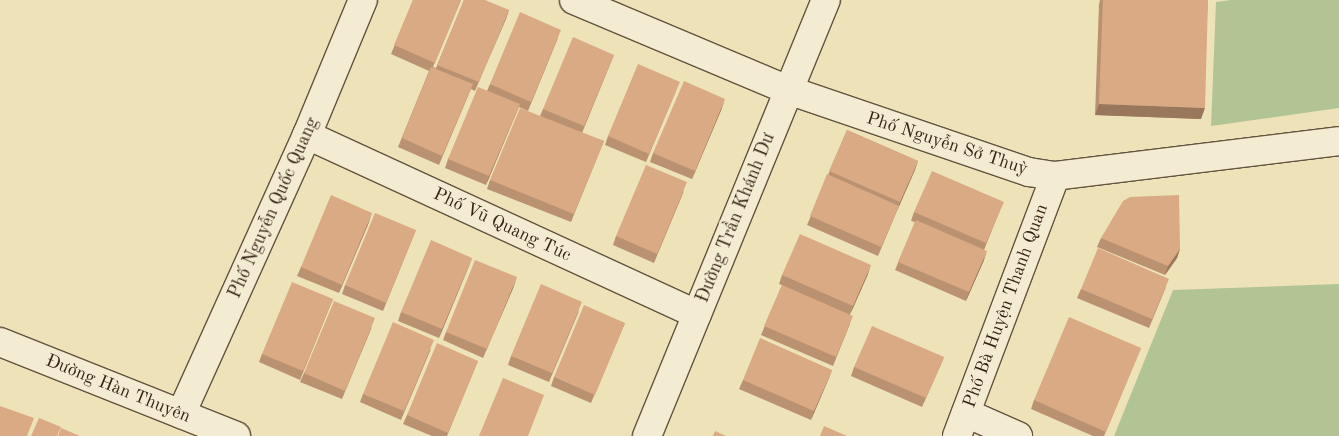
<!DOCTYPE html>
<meta charset="utf-8">
<style>
body{margin:0}
#map{position:relative;width:1339px;height:436px;overflow:hidden;background:#eee2b9;font-family:"Old Standard TT",serif}
div>[style]{position:absolute}
.green>*{inset:0;background:#b3c494}
.roads{filter:drop-shadow(1px 0 #63533f) drop-shadow(-1px 0 #63533f) drop-shadow(0 1px #63533f) drop-shadow(0 -1px #63533f)}
.minor>*{height:28px;margin:-14px;padding:0 14px;transform-origin:14px;border-radius:14px;background:#f4ecd2}
.wall>*{inset:0;background:#bb9271}
.shaded-wall>*{inset:0;background:#98775c}
.building>*{inset:0;background:#d9aa83}
span{translate:-50% -50%;white-space:nowrap;text-align:center;line-height:1.15;-webkit-text-stroke:4.5px #f4ecd2;paint-order:stroke}
.street-label{font-size:18px;color:#352316}
</style>
<div id="map">
<div class="green">
<i style="clip-path:polygon(1231px 0,1339px 0,1339px 108px,1211px 126px,1216px 2px)"></i>
<i style="clip-path:polygon(1339px 284px,1339px 436px,1114px 436px,1173px 290px)"></i>
</div>
<div class="roads">
<div class="minor">
<i style="left:574px;top:0;width:232px;rotate:22.8deg"></i>
<i style="left:788px;top:90px;width:255px;rotate:18.8deg"></i>
<i style="left:1029px;top:172px;width:26px;rotate:9deg"></i>
<i style="left:1055px;top:176px;width:286px;rotate:-7deg"></i>
<i style="left:307px;top:135px;width:429px;rotate:24.7deg"></i>
<i style="left:0;top:342px;width:254px;rotate:21.7deg"></i>
<i style="left:966px;top:413px;width:57px;rotate:23.9deg"></i>
<i style="left:181px;top:414px;width:306px;rotate:-65.7deg"></i>
<i style="left:307px;top:135px;width:146px;rotate:-67.5deg"></i>
<i style="left:647px;top:436px;width:471px;rotate:-67.7deg"></i>
<i style="left:957px;top:436px;width:278px;rotate:-69.3deg"></i>
</div>
</div>
<div class="wall">
<i style="clip-path:polygon(413px 0,461px 0,433px 67px,436px 68px,464px 0,509px 10px,475px 91px,471px 89px,439px 165px,398px 147px,429px 71px,391px 54px)"></i>
<i style="clip-path:polygon(1100px 0,1208px 0,1201px 119px,1095px 115px,1099px 4px)"></i>
<i style="clip-path:polygon(558px 38px,528px 111px,519px 107px,486px 185px,445px 168px,448px 159px,487px 91px,490px 84px)"></i>
<i style="clip-path:polygon(614px 55px,582px 133px,604px 141px,571px 222px,487px 189px,490px 180px,540px 116px,543px 109px)"></i>
<i style="clip-path:polygon(676px 91px,646px 162px,605px 145px,608px 136px)"></i>
<i style="clip-path:polygon(722px 108px,692px 179px,650px 162px,653px 153px)"></i>
<i style="clip-path:polygon(847px 130px,918px 161px,878px 256px,807px 225px)"></i>
<i style="clip-path:polygon(684px 191px,654px 263px,613px 245px,616px 236px)"></i>
<i style="clip-path:polygon(1000px 210px,984px 250px,984px 260px,966px 301px,895px 270px,915px 222px,911px 221px,914px 212px)"></i>
<i style="clip-path:polygon(369px 222px,339px 293px,297px 276px,301px 267px)"></i>
<i style="clip-path:polygon(416px 230px,383px 311px,342px 294px,345px 285px)"></i>
<i style="clip-path:polygon(1101px 238px,1180px 249px,1177px 258px,1165px 275px,1097px 247px)"></i>
<i style="clip-path:polygon(472px 258px,439px 338px,398px 321px,401px 312px)"></i>
<i style="clip-path:polygon(868px 274px,850px 314px,850px 324px,833px 366px,761px 335px,782px 285px,779px 284px,782px 275px)"></i>
<i style="clip-path:polygon(514px 286px,483px 358px,443px 340px,446px 332px)"></i>
<i style="clip-path:polygon(1166px 287px,1149px 328px,1077px 298px,1081px 289px)"></i>
<i style="clip-path:polygon(333px 299px,300px 380px,259px 362px,262px 354px)"></i>
<i style="clip-path:polygon(579px 311px,549px 382px,508px 365px,511px 356px)"></i>
<i style="clip-path:polygon(625px 323px,591px 403px,551px 386px,554px 377px)"></i>
<i style="clip-path:polygon(372px 327px,342px 399px,300px 382px,304px 373px)"></i>
<i style="clip-path:polygon(1141px 348px,1104px 436px,1093px 436px,1031px 409px,1034px 400px)"></i>
<i style="clip-path:polygon(431px 349px,401px 420px,360px 402px,363px 394px)"></i>
<i style="clip-path:polygon(944px 357px,922px 407px,851px 376px,854px 367px)"></i>
<i style="clip-path:polygon(478px 361px,447px 436px,432px 436px,403px 424px,407px 415px)"></i>
<i style="clip-path:polygon(832px 370px,811px 420px,739px 389px,743px 380px)"></i>
</div>
<div class="shaded-wall">
<i style="clip-path:polygon(509px 10px,506px 19px,475px 91px,479px 82px)"></i>
<i style="clip-path:polygon(725px 99px,722px 108px,692px 179px,695px 171px)"></i>
<i style="clip-path:polygon(520px 104px,516px 113px,486px 185px,489px 176px)"></i>
<i style="clip-path:polygon(1099px 104px,1205px 108px,1201px 119px,1095px 115px)"></i>
<i style="clip-path:polygon(918px 161px,915px 170px,897px 211px,900px 202px)"></i>
<i style="clip-path:polygon(372px 213px,369px 222px,339px 293px,342px 285px)"></i>
<i style="clip-path:polygon(1180px 249px,1177px 258px,1165px 275px,1168px 266px)"></i>
<i style="clip-path:polygon(987px 251px,984px 260px,966px 301px,969px 292px)"></i>
<i style="clip-path:polygon(472px 258px,469px 266px,439px 338px,442px 329px)"></i>
<i style="clip-path:polygon(871px 265px,868px 274px,850px 315px,853px 306px)"></i>
<i style="clip-path:polygon(517px 277px,514px 286px,483px 358px,487px 349px)"></i>
<i style="clip-path:polygon(944px 357px,940px 365px,922px 407px,926px 398px)"></i>
<i style="clip-path:polygon(832px 370px,829px 378px,811px 420px,814px 411px)"></i>
</div>
<div class="building">
<i style="clip-path:polygon(413px 0,461px 0,435px 63px,394px 45px)"></i>
<i style="clip-path:polygon(464px 0,485px 0,509px 10px,479px 82px,437px 65px)"></i>
<i style="clip-path:polygon(1103px 0,1208px 0,1205px 108px,1099px 104px)"></i>
<i style="clip-path:polygon(520px 12px,561px 30px,531px 102px,490px 84px)"></i>
<i style="clip-path:polygon(573px 37px,614px 55px,584px 126px,543px 109px)"></i>
<i style="clip-path:polygon(638px 64px,680px 82px,649px 154px,608px 136px)"></i>
<i style="clip-path:polygon(431px 67px,473px 84px,442px 156px,402px 138px)"></i>
<i style="clip-path:polygon(684px 81px,725px 99px,695px 171px,653px 153px)"></i>
<i style="clip-path:polygon(478px 87px,520px 104px,489px 176px,448px 159px)"></i>
<i style="clip-path:polygon(520px 108px,604px 141px,574px 214px,490px 180px)"></i>
<i style="clip-path:polygon(847px 130px,918px 161px,900px 202px,829px 171px)"></i>
<i style="clip-path:polygon(646px 165px,687px 182px,657px 254px,616px 236px)"></i>
<i style="clip-path:polygon(932px 171px,1004px 202px,986px 243px,914px 212px)"></i>
<i style="clip-path:polygon(827px 174px,899px 206px,881px 247px,810px 216px)"></i>
<i style="clip-path:polygon(331px 195px,372px 213px,342px 285px,301px 267px)"></i>
<i style="clip-path:polygon(1179px 195px,1180px 249px,1168px 266px,1101px 238px,1123px 201px,1130px 197px)"></i>
<i style="clip-path:polygon(375px 213px,416px 230px,386px 303px,345px 285px)"></i>
<i style="clip-path:polygon(916px 220px,987px 251px,969px 292px,898px 262px)"></i>
<i style="clip-path:polygon(800px 234px,871px 265px,853px 306px,782px 275px)"></i>
<i style="clip-path:polygon(431px 240px,472px 258px,442px 329px,401px 312px)"></i>
<i style="clip-path:polygon(1098px 248px,1169px 279px,1152px 319px,1081px 289px)"></i>
<i style="clip-path:polygon(475px 260px,517px 277px,487px 349px,446px 332px)"></i>
<i style="clip-path:polygon(292px 282px,333px 299px,303px 371px,262px 354px)"></i>
<i style="clip-path:polygon(541px 284px,582px 302px,552px 373px,511px 356px)"></i>
<i style="clip-path:polygon(782px 285px,853px 316px,836px 357px,764px 326px)"></i>
<i style="clip-path:polygon(334px 301px,375px 318px,345px 391px,304px 373px)"></i>
<i style="clip-path:polygon(584px 305px,625px 323px,595px 395px,554px 377px)"></i>
<i style="clip-path:polygon(1069px 317px,1141px 348px,1106px 432px,1034px 400px)"></i>
<i style="clip-path:polygon(393px 322px,434px 340px,404px 411px,363px 394px)"></i>
<i style="clip-path:polygon(872px 326px,944px 357px,926px 398px,854px 367px)"></i>
<i style="clip-path:polygon(760px 338px,832px 370px,814px 411px,743px 380px)"></i>
<i style="clip-path:polygon(437px 343px,478px 361px,448px 433px,407px 415px)"></i>
<i style="clip-path:polygon(503px 378px,544px 395px,528px 436px,479px 436px)"></i>
<i style="clip-path:polygon(0 406px,34px 418px,27px 436px,0 436px)"></i>
<i style="clip-path:polygon(39px 418px,61px 427px,57px 436px,31px 436px)"></i>
<i style="clip-path:polygon(824px 426px,847px 436px,820px 436px)"></i>
<i style="clip-path:polygon(61px 428px,80px 436px,58px 436px)"></i>
<i style="clip-path:polygon(715px 431px,726px 436px,713px 436px)"></i>
</div>
<div class="street-label">
<span style="left:947px;top:144px;rotate:18deg">Phố Nguyễn Sở Thuỳ</span>
<span style="left:274px;top:208px;rotate:-66deg">Phố Nguyễn Quốc Quang</span>
<span style="left:736px;top:218px;rotate:-68deg">Đường Trần Khánh Dư</span>
<span style="left:502px;top:225px;rotate:25deg">Phố Vũ Quang Túc</span>
<span style="left:1006px;top:306px;rotate:-70deg">Phố Bà Huyện Thanh Quan</span>
<span style="left:118px;top:389px;rotate:22deg">Đường Hàn Thuyên</span>
</div>
</div>
